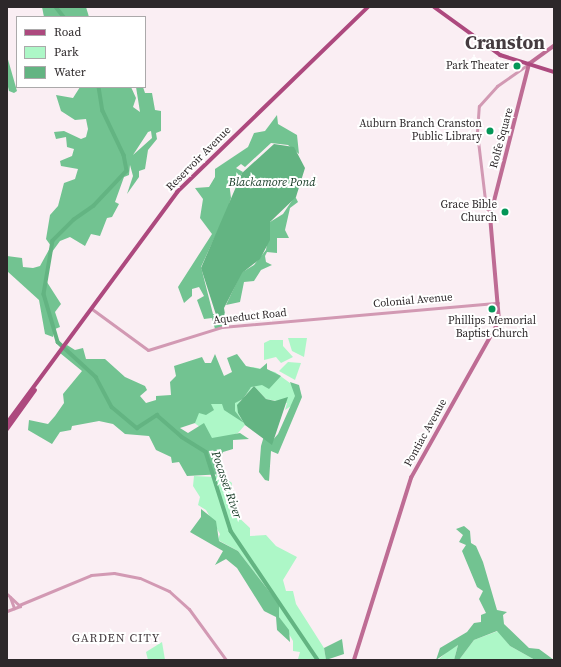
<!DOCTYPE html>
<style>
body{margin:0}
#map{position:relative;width:561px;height:667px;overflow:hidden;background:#faeef3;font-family:"Source Serif 4",serif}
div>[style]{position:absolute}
.green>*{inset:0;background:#adf7c7}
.forest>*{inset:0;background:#72c391}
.water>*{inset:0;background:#63b482}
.river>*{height:3.5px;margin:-1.75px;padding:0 1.75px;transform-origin:1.75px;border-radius:1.75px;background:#63b482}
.tertiary>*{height:3px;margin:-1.5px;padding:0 1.5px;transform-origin:1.5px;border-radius:1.5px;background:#d299b3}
.secondary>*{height:3.5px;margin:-1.75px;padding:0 1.75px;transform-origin:1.75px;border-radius:1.75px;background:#be6c94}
.primary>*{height:4px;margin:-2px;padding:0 2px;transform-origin:2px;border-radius:2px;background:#ad497e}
.dots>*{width:11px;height:11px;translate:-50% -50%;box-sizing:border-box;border:2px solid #fff;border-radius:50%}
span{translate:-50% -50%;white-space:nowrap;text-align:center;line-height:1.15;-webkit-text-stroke:4px #fff;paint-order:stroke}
.poi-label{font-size:11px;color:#2d282a}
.right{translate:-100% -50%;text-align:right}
.street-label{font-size:11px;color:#2d282a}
.water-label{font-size:12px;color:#153924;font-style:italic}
.neighbourhood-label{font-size:12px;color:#453c40;letter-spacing:1px}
.town-label{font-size:19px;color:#453c40;font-weight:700}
.frame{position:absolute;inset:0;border:8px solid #2d282a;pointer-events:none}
.legend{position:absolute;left:16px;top:16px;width:130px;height:72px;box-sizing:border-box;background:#fff;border:1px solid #aba9aa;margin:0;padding:5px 7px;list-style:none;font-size:12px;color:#2d282a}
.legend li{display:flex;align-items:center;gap:8px;height:20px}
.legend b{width:20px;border:1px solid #aba9aa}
</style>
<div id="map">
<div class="green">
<i style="clip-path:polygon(288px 338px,307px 338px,304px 357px,292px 351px)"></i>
<i style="clip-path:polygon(270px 340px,283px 340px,283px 346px,293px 357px,281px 363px,276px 357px,264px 360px,264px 343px)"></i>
<i style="clip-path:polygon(288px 362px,301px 363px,295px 380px,279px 371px)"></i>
<i style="clip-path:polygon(253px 367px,275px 372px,294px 386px,296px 397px,291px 406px,285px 410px,287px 403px,266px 399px,254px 386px,240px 401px,238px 413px,245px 425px,238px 433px,211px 443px,204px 430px,189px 419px,208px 381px)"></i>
<i style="clip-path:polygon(219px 473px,232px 483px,229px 498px,235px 514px,250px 528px,250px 536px,266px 535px,276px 546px,297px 557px,283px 580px,286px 591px,293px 591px,296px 604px,324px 648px,326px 660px,298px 659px,300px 652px,293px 651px,293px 641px,279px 617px,279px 604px,238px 551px,218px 540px,220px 534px,206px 510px,198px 505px,200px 497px,193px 486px,194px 476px,214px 477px)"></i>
<i style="clip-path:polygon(498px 631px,510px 646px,535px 660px,459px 660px,474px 640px)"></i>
<i style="clip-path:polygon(162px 642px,165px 660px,148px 660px,146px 652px)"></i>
<i style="clip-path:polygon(458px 645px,454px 660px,438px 660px,449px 650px)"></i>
</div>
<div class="forest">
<i style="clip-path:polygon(42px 7px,86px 7px,89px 17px,44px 17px)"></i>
<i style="clip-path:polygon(7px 56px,17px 91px,14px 93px,9px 91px,7px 83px)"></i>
<i style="clip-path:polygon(evenodd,80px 87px,131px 87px,136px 98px,133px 107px,140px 112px,136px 87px,143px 87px,145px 93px,152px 93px,155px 110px,161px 111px,161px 131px,156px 133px,157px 139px,148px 150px,145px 169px,139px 171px,139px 177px,127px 194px,133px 176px,130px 165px,129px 175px,124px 177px,115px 202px,119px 204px,112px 217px,107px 218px,100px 236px,91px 234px,85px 246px,70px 237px,60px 241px,52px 252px,45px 279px,61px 304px,55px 312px,60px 327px,55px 329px,53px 337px,45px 334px,39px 300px,7px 271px,7px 256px,22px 258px,23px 267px,33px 268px,40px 266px,51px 246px,46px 239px,50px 215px,58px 206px,64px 183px,75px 179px,78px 169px,61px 166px,60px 161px,72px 156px,74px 149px,67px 147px,66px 137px,56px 139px,54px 132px,64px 131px,81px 139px,86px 137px,88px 129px,86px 119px,75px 120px,61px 111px,56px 95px,73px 98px,80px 87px,151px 131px,152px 138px,133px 155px,148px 132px,151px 131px)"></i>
<i style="clip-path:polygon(277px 115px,278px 124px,297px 135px,299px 154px,288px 145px,271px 143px,245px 167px,241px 164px,236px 168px,243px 172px,235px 184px,229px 182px,231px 198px,227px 211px,201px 267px,213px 314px,224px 319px,224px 327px,215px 329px,212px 318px,204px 319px,197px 300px,204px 296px,199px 287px,192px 289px,192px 296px,184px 303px,178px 287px,212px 234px,200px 218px,203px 199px,195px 188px,209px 187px,215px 177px,215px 169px,248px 147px,254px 133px,265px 131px)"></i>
<i style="clip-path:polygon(295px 196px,298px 202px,290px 208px,285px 230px,289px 238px,277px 238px,277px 253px,267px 252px,265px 256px,266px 262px,272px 265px,261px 270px,254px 281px,244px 282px,240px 302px,226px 305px,241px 273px,254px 265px,266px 250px,270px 222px,283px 214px)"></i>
<i style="clip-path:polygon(67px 345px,75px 350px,83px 348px,86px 359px,105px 359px,125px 377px,145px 386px,147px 390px,140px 396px,146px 403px,156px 400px,156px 396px,171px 395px,170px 382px,176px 376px,174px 366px,202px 357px,205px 363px,211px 363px,215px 354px,224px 376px,232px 372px,227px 358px,237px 354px,246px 366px,260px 369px,267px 363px,267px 369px,281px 376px,269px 389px,262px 385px,251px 387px,243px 399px,235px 403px,235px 411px,244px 423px,224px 410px,222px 404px,211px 404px,214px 410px,206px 415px,199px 413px,195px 423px,180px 428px,188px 433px,204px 423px,212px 438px,240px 433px,249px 439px,233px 440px,233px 449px,223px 452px,219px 462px,224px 474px,187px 476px,179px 462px,172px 463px,171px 457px,156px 450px,149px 436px,125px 434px,113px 424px,99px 421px,72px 426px,71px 430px,60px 432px,52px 444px,28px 430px,29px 420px,48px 424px,55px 416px,64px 403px,63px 394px,82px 371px,60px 353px)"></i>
<i style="clip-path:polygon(290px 382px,299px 385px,302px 397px,278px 454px,271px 451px,269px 481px,265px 480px,259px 472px,261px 446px,264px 436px,272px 441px,278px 434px,295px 396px)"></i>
<i style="clip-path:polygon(201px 509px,216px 521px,219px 541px,238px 551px,279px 604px,279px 617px,289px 630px,290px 642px,277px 630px,276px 617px,264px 611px,237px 568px,226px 559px,215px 565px,223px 551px,190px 532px,201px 517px)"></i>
<i style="clip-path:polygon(464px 526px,470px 531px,471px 543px,476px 546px,483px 562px,497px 610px,507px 612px,503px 615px,504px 624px,529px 648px,539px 649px,554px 660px,535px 660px,510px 646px,497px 631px,474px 640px,459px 660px,454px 660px,458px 645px,436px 660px,440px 648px,467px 632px,474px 623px,481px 622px,481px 615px,486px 613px,479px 599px,483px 591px,477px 587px,462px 551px,466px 545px,459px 542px,463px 535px,456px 529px)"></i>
<i style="clip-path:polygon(342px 639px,344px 654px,326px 660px,324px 648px)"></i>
</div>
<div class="water">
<i style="clip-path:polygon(274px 144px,294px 147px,305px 168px,296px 197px,270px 222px,270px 240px,260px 259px,242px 273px,224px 308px,226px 320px,218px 321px,201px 268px,242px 173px)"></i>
<i style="clip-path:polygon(254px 386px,266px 399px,275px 401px,288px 397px,272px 445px,245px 425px,238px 413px,237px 405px)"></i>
</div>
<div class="river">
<i style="left:56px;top:7px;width:13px;rotate:51deg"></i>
<i style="left:99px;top:87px;width:24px;rotate:81deg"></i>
<i style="left:103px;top:111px;width:49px;rotate:64.5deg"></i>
<i style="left:124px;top:155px;width:16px;rotate:79deg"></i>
<i style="left:127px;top:171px;width:48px;rotate:133.3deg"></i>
<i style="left:94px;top:206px;width:24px;rotate:145deg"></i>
<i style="left:74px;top:220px;width:30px;rotate:135deg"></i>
<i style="left:53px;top:241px;width:54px;rotate:99.6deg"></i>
<i style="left:44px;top:294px;width:50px;rotate:73.7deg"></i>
<i style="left:58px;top:342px;width:52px;rotate:42.6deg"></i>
<i style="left:96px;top:377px;width:34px;rotate:62deg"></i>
<i style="left:112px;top:407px;width:33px;rotate:40deg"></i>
<i style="left:137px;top:428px;width:24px;rotate:-33deg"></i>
<i style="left:157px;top:415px;width:33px;rotate:41deg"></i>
<i style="left:182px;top:437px;width:28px;rotate:32deg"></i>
<i style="left:206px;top:452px;width:83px;rotate:72.4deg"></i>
<i style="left:231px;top:531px;width:156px;rotate:56deg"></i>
</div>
<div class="tertiary">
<i style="left:491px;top:213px;width:7px;rotate:-135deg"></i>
<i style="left:486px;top:208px;width:77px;rotate:-96.8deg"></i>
<i style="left:477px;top:132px;width:26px;rotate:-86deg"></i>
<i style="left:479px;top:106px;width:27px;rotate:-48deg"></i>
<i style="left:497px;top:86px;width:39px;rotate:-35deg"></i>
<i style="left:92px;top:309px;width:69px;rotate:36.2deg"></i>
<i style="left:148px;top:350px;width:77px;rotate:-17.3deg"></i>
<i style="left:222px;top:327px;width:277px;rotate:-5deg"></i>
<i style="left:7px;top:594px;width:18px;rotate:43deg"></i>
<i style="left:20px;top:606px;width:14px;rotate:159deg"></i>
<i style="left:10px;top:597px;width:12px;rotate:70deg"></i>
<i style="left:19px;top:605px;width:78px;rotate:-22.6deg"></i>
<i style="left:91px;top:575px;width:23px;rotate:-5deg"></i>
<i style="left:114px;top:573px;width:26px;rotate:11deg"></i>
<i style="left:140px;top:578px;width:32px;rotate:24deg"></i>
<i style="left:169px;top:591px;width:27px;rotate:42deg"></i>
<i style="left:189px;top:609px;width:63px;rotate:54deg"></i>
</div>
<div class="secondary">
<i style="left:354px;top:660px;width:191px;rotate:-72.6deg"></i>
<i style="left:411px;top:478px;width:180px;rotate:-60.7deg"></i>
<i style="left:499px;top:321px;width:104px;rotate:-94.9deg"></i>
<i style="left:490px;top:217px;width:158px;rotate:-75.7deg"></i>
<i style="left:529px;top:64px;width:31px;rotate:-36deg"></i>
</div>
<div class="primary">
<i style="left:434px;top:7px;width:82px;rotate:36deg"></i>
<i style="left:500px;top:55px;width:57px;rotate:17.5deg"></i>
<i style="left:7px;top:423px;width:287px;rotate:-53.6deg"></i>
<i style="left:177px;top:192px;width:266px;rotate:-44.1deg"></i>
<i style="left:7px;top:429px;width:48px;rotate:-54.3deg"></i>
</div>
<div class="dots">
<i style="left:517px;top:66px;background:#039657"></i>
<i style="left:490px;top:131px;background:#039657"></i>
<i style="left:505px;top:212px;background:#039657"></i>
<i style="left:492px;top:309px;background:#039657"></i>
</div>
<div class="poi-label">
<span class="right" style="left:509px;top:66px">Park Theater</span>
<span class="right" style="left:482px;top:131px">Auburn Branch Cranston<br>Public Library</span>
<span class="right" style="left:497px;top:212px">Grace Bible<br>Church</span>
<span style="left:492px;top:328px">Phillips Memorial<br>Baptist Church</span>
</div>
<div class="street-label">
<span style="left:502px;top:138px;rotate:-75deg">Rolfe Square</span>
<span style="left:199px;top:159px;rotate:-45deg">Reservoir Avenue</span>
<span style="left:413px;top:301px;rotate:-5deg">Colonial Avenue</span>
<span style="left:250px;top:317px;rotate:-6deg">Aqueduct Road</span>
<span style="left:426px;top:433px;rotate:-61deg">Pontiac Avenue</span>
</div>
<div class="water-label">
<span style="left:272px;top:183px">Blackamore Pond</span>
<span style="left:226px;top:485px;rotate:71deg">Pocasset River</span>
</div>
<div class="neighbourhood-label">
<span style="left:116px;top:639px">GARDEN CITY</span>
</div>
<div class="town-label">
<span style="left:505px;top:43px">Cranston</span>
</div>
<div class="frame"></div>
<ul class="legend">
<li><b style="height:5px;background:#ad497e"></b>Road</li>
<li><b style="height:11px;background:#adf7c7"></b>Park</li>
<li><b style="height:11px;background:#63b482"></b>Water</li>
</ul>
</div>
